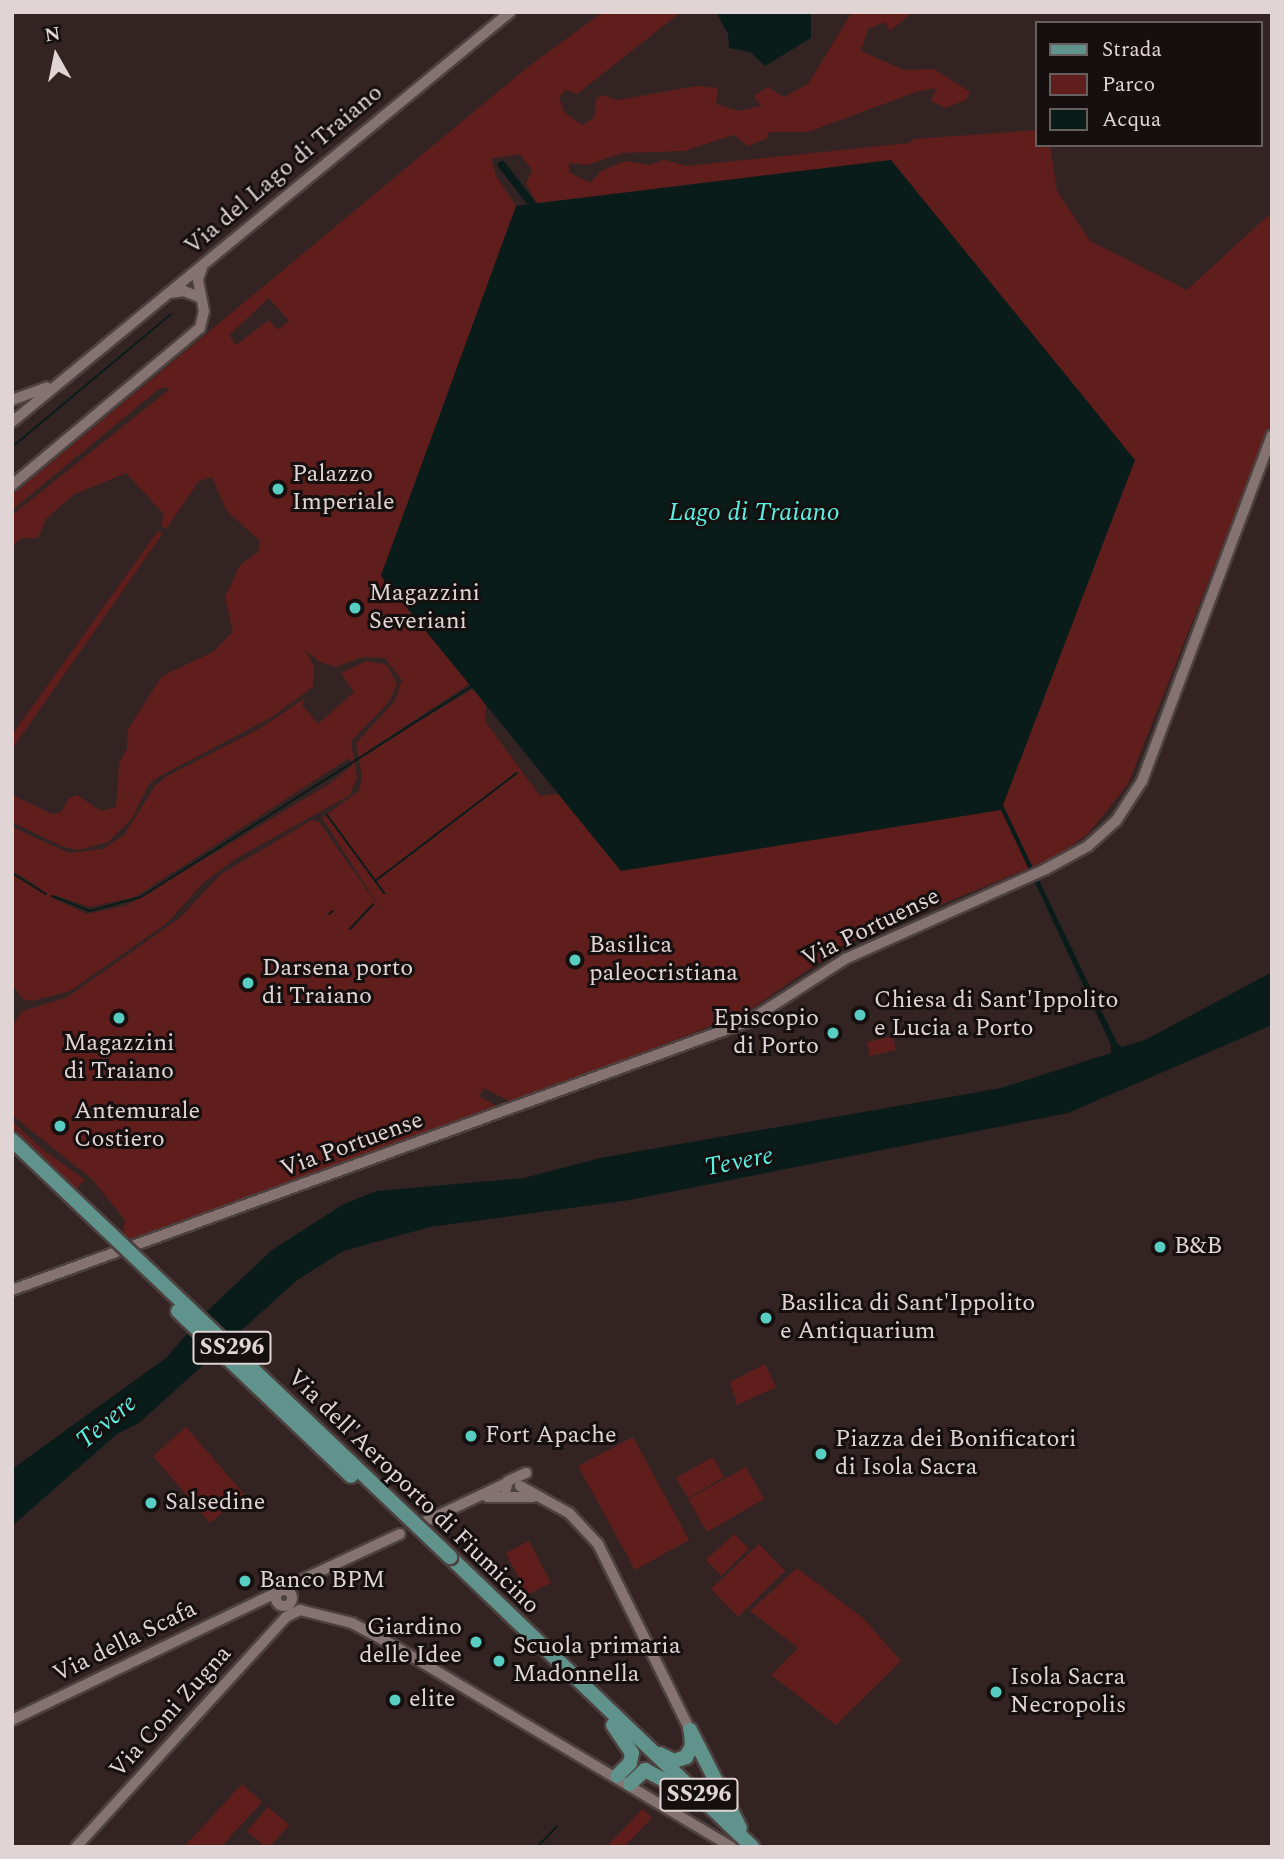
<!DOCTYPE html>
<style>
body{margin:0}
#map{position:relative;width:1284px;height:1859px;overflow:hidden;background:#332423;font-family:Spectral,serif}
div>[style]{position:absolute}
.green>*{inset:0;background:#5f1e1c}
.water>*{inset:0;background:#091c1a}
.stream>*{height:2px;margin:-1px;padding:0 1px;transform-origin:1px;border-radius:1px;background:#091c1a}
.canal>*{height:8px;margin:-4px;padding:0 4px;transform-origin:4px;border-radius:4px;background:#091c1a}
.roads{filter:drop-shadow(2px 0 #4d4140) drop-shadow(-2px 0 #4d4140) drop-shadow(0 2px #4d4140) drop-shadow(0 -2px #4d4140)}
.tertiary>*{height:10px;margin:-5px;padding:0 5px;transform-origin:5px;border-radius:5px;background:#857371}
.tertiary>.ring{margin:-5px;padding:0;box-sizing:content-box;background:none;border:10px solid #857371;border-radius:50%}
.primary>*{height:14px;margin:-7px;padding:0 7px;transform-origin:7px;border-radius:7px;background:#5f938b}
.bridges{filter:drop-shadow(2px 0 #4d4140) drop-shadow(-2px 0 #4d4140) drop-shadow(0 2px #4d4140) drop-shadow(0 -2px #4d4140)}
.primary-bridge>*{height:14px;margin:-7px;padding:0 7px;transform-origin:7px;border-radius:7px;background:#5f938b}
.dots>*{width:19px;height:19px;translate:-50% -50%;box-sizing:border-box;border:4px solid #160f0f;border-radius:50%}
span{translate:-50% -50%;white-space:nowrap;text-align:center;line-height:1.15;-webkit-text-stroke:6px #160f0f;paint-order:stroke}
.shield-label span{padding:2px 5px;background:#160f0f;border:2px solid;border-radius:5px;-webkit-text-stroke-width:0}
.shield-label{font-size:23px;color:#e0d5d4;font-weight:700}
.street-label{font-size:24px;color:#e0d5d4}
.poi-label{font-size:24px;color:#e0d5d4}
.left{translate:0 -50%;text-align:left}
.right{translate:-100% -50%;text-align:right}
.water-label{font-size:26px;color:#5aefe0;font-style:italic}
.frame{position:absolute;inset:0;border:14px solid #e0d5d4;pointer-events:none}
.legend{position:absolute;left:1035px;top:21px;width:228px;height:126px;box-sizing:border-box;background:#160f0f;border:2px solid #675e5e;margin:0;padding:9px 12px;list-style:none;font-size:21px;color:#e0d5d4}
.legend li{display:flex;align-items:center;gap:14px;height:35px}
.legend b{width:35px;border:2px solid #675e5e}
.north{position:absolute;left:21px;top:21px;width:70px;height:70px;-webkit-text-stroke:5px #160f0f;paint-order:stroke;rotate:351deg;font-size:19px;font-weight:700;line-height:28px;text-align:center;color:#e0d5d4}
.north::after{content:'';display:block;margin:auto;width:24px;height:32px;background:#e0d5d4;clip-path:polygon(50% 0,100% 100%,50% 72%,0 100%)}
</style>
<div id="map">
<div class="green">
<i style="clip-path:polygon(evenodd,603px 12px,681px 12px,577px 94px,565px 90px,559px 98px,565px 113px,582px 125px,594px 118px,596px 99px,602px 95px,617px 100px,697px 86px,718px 88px,716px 104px,739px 111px,761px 106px,754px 96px,768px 87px,784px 97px,808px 84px,852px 12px,913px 12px,890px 31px,885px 22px,868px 29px,861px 51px,904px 70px,934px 69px,970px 92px,966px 100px,945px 108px,931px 101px,936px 88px,916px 92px,808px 132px,769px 132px,767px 138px,748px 146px,734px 135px,684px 151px,623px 153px,587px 165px,569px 163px,569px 172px,590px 183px,601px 171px,625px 161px,648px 165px,665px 160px,686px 166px,909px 143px,914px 139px,1037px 130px,1037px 145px,1050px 145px,1057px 191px,1090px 241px,1187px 290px,1272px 212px,1272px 421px,1128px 784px,1088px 834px,1054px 858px,845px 944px,747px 1012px,513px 1103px,484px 1088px,479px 1096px,500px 1108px,129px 1242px,123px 1236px,125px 1220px,92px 1179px,12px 1115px,12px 1027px,22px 1011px,66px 998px,181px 917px,221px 874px,312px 820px,319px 822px,387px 919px,322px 818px,359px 791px,362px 777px,356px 743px,395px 701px,402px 680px,385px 658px,362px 657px,336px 667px,320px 662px,304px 649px,314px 666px,313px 687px,270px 718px,158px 777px,149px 784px,132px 818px,108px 842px,78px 850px,64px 847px,12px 822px,12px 795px,52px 814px,61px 812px,69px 798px,77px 795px,101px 811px,116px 807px,119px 763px,127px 749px,128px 729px,162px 676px,213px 652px,233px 632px,225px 597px,240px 565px,258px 552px,260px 541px,226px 510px,212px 477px,199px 481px,166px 529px,162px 526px,163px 513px,126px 473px,73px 495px,46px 519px,38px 538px,22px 538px,12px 546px,12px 515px,171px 388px,160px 388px,12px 510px,12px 495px,529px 66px,603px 12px,520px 154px,532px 170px,526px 184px,537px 203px,891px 160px,621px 871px,558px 794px,540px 796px,485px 721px,486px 705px,473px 689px,363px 754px,469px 684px,381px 575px,516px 206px,496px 176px,491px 158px,520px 154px,603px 12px,269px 298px,289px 321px,278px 330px,269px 320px,236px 345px,229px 335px,269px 298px)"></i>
<i style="clip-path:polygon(158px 531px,163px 533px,12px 749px,12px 735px)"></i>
<i style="clip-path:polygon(evenodd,366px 661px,387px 665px,397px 685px,388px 703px,351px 741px,357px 777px,350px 795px,235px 859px,202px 884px,167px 923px,70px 991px,32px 1001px,23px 999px,12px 984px,12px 875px,43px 889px,12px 871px,12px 827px,69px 853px,103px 849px,124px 835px,155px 786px,167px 776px,259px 729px,305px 698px,302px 705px,318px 724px,354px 692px,341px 673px,366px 661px,349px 758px,353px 765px,329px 784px,128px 905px,87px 914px,52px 898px,55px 895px,89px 907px,135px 897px,349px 758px)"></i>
<i style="clip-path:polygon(893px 1036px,896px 1050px,870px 1056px,867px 1042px)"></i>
<i style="clip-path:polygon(12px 1121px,43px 1150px,85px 1180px,75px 1190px,12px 1129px)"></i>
<i style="clip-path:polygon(765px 1364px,776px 1387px,737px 1405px,730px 1382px)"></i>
<i style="clip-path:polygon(186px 1427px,244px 1494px,210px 1523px,153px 1456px)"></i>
<i style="clip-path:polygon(633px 1437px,689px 1540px,635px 1570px,578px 1466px)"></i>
<i style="clip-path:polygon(713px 1457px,724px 1477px,688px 1498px,676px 1478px)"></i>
<i style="clip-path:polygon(746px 1467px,764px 1499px,707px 1532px,688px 1499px)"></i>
<i style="clip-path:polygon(734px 1534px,749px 1549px,721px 1576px,706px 1560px)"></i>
<i style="clip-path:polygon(529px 1541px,551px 1583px,527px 1595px,506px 1553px)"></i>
<i style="clip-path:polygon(759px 1544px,785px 1571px,738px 1617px,711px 1589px)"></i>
<i style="clip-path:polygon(797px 1568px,863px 1618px,901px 1661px,836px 1725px,771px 1675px,798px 1648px,750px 1611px)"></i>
<i style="clip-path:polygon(242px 1784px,262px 1802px,221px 1847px,184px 1847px)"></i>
<i style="clip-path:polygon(268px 1807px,289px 1825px,270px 1847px,265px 1847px,247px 1831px)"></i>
<i style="clip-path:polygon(643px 1809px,652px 1818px,624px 1847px,606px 1847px)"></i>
</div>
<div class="water">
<i style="clip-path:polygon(716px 12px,811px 12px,811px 38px,765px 66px,750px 52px,729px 48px,728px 34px)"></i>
<i style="clip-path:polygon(891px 160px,1135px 460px,1003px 805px,1117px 1043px,1122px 1047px,1147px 1039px,1272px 972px,1272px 1025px,1068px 1113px,630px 1200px,430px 1227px,343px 1251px,296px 1281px,139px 1423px,117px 1434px,12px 1526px,12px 1469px,166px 1358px,204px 1314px,272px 1250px,342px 1205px,376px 1191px,524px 1178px,600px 1158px,1001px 1088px,1111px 1053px,1111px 1045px,1001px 810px,621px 871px,381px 576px,516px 206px)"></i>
</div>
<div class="stream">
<i style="left:12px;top:447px;width:207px;rotate:-39.9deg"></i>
<i style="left:327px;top:815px;width:97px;rotate:53.8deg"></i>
<i style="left:12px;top:873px;width:40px;rotate:32deg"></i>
<i style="left:375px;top:881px;width:178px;rotate:-37.3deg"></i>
<i style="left:52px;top:896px;width:41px;rotate:21.5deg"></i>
<i style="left:90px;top:911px;width:53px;rotate:-15.4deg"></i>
<i style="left:141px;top:897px;width:391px;rotate:-32.5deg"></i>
<i style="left:329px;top:914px;width:5px;rotate:-37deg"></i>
<i style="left:350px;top:929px;width:34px;rotate:-47deg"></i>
<i style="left:537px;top:1847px;width:29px;rotate:-46deg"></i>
</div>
<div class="canal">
<i style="left:502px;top:165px;width:49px;rotate:52.4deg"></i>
</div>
<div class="roads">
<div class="tertiary">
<i style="left:170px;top:293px;width:14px;rotate:-8deg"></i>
<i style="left:184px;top:291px;width:18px;rotate:22deg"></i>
<i style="left:12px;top:400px;width:37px;rotate:-20deg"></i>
<i style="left:12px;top:422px;width:645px;rotate:-39.46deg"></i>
<i style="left:12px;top:485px;width:245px;rotate:-39.9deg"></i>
<i style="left:200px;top:328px;width:17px;rotate:-77deg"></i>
<i style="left:204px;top:311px;width:33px;rotate:-101deg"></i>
<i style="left:198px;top:279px;width:12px;rotate:-70deg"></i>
<i style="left:12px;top:1290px;width:782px;rotate:-20.03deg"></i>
<i style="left:747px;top:1022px;width:117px;rotate:-32.7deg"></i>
<i style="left:845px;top:959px;width:218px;rotate:-24.1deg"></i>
<i style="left:1044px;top:870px;width:50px;rotate:-28.6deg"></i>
<i style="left:1088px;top:846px;width:38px;rotate:-42deg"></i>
<i style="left:1116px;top:821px;width:48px;rotate:-57deg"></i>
<i style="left:1142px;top:781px;width:369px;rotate:-69.4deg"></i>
<i style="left:520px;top:1486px;width:56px;rotate:28.9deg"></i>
<i style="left:569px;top:1513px;width:42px;rotate:46.9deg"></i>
<i style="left:598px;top:1544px;width:208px;rotate:63.7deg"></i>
<i style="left:506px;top:1489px;width:8px;rotate:-76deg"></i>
<i style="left:508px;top:1481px;width:20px;rotate:-24deg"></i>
<i style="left:487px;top:1497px;width:46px"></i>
<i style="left:424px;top:1522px;width:92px;rotate:-25.2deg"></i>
<i style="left:282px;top:1589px;width:130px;rotate:-25deg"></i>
<i class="ring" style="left:276px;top:1590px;width:6px;height:6px"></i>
<i style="left:12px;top:1720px;width:295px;rotate:-25.7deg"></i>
<i style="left:76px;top:1847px;width:311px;rotate:-47.6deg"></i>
<i style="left:286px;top:1617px;width:16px;rotate:-27deg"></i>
<i style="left:300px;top:1610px;width:54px;rotate:14deg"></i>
<i style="left:352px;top:1623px;width:44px;rotate:28.3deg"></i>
<i style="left:391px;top:1644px;width:396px;rotate:30.8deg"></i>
</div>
<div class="primary">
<i style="left:450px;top:1557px;width:419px;rotate:43.8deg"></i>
<i style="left:613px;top:1725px;width:34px;rotate:56deg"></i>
<i style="left:632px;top:1753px;width:10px;rotate:101deg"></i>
<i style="left:630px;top:1763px;width:18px;rotate:135deg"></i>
<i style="left:690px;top:1730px;width:110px;rotate:63deg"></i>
<i style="left:660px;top:1754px;width:16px;rotate:27deg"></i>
<i style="left:674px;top:1761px;width:13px;rotate:-18deg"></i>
<i style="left:686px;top:1757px;width:13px;rotate:-61deg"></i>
<i style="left:692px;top:1746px;width:12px;rotate:-95deg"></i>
<i style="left:630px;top:1784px;width:21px;rotate:-43deg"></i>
<i style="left:645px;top:1770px;width:38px;rotate:28deg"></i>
</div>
</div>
<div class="bridges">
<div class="primary-bridge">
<i style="left:12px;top:1140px;width:605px;rotate:43.59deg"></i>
<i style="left:178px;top:1311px;width:239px;rotate:43.6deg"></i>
</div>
</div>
<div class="dots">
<i style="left:278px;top:489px;background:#57cec1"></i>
<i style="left:355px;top:608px;background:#57cec1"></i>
<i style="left:575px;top:960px;background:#57cec1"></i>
<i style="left:248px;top:983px;background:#57cec1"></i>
<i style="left:860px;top:1015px;background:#57cec1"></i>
<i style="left:119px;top:1018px;background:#57cec1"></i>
<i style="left:833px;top:1033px;background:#57cec1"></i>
<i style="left:60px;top:1126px;background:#57cec1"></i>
<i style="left:1160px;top:1247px;background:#57cec1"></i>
<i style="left:766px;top:1318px;background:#57cec1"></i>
<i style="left:471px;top:1436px;background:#57cec1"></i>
<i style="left:821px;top:1454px;background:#57cec1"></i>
<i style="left:151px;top:1503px;background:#57cec1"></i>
<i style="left:245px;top:1581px;background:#57cec1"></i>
<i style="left:476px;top:1642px;background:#57cec1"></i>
<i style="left:499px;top:1661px;background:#57cec1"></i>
<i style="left:996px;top:1692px;background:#57cec1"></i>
<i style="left:395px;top:1700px;background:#57cec1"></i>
</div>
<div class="shield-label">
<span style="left:232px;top:1348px">SS296</span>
<span style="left:699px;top:1795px">SS296</span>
</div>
<div class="street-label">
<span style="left:284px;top:170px;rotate:-40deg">Via del Lago di Traiano</span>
<span style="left:871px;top:928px;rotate:-26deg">Via Portuense</span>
<span style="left:352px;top:1145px;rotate:-20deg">Via Portuense</span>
<span style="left:413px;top:1492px;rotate:44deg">Via dell'Aeroporto di Fiumicino</span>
<span style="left:125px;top:1642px;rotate:-26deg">Via della Scafa</span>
<span style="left:171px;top:1712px;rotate:-48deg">Via Coni Zugna</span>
</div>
<div class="poi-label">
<span class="left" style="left:292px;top:489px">Palazzo<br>Imperiale</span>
<span class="left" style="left:369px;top:608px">Magazzini<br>Severiani</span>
<span class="left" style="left:589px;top:960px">Basilica<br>paleocristiana</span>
<span class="left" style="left:262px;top:983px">Darsena porto<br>di Traiano</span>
<span class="left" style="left:874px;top:1015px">Chiesa di Sant'Ippolito<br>e Lucia a Porto</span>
<span class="right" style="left:819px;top:1033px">Episcopio<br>di Porto</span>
<span style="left:119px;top:1058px">Magazzini<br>di Traiano</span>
<span class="left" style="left:74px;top:1126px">Antemurale<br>Costiero</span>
<span class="left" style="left:1174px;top:1247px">B&amp;B</span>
<span class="left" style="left:780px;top:1318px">Basilica di Sant'Ippolito<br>e Antiquarium</span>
<span class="left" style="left:485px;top:1436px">Fort Apache</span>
<span class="left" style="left:835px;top:1454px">Piazza dei Bonificatori<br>di Isola Sacra</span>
<span class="left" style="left:165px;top:1503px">Salsedine</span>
<span class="left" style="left:259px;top:1581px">Banco BPM</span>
<span class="right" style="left:462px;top:1642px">Giardino<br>delle Idee</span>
<span class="left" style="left:513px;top:1661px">Scuola primaria<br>Madonnella</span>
<span class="left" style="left:1010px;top:1692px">Isola Sacra<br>Necropolis</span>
<span class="left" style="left:409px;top:1700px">elite</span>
</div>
<div class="water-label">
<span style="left:754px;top:513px">Lago di Traiano</span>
<span style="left:739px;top:1162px;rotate:-11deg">Tevere</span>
<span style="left:107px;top:1422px;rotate:-40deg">Tevere</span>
</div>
<div class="frame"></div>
<ul class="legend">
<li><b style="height:9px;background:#5f938b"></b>Strada</li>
<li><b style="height:19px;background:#5f1e1c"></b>Parco</li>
<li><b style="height:19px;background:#091c1a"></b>Acqua</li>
</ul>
<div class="north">N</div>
</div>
